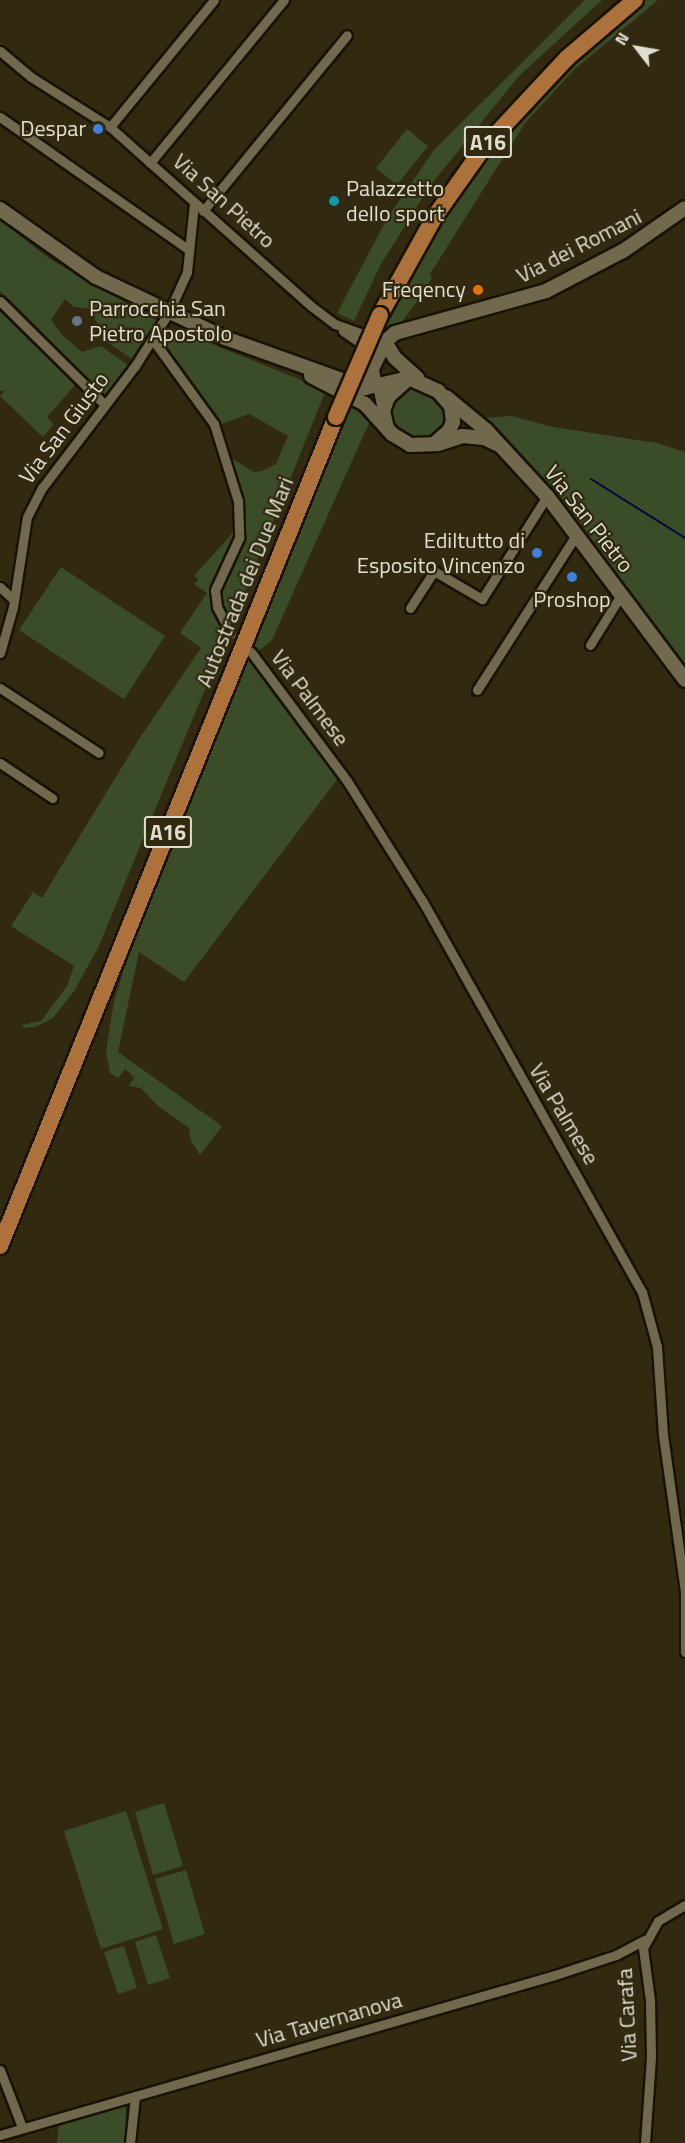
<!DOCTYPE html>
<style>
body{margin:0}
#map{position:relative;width:685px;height:2143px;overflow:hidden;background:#312a11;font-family:"Titillium Web",sans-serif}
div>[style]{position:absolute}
.green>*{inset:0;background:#3b4c28}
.stream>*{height:2px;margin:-1px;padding:0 1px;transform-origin:1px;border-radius:1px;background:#00093d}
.street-tunnel>*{height:9px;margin-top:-4.5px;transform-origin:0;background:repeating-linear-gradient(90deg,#4b452e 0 9px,transparent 0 13.5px)}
.roads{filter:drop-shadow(2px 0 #191300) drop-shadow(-2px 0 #191300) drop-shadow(0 2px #191300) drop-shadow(0 -2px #191300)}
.street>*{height:9px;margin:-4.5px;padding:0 4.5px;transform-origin:4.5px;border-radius:4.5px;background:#70694e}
.secondary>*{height:14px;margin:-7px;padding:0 7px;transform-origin:7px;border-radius:7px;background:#70694e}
.highway>*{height:16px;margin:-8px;padding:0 8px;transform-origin:8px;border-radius:8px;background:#ad723b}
.bridges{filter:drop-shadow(2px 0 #191300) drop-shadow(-2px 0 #191300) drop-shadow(0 2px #191300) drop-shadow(0 -2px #191300)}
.highway-bridge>*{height:16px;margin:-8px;padding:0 8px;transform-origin:8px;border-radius:8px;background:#ad723b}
.dots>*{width:16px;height:16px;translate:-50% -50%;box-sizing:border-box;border:3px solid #312a11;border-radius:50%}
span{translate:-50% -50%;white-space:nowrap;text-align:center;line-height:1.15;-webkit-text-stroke:4.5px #312a11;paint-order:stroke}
.shield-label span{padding:2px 4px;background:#312a11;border:2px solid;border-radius:4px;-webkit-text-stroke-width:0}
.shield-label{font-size:21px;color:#e1decf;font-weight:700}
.poi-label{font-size:22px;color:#e1decf}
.right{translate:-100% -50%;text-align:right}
.left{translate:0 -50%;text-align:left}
.street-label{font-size:22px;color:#e1decf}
.north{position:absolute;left:607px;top:18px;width:60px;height:60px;-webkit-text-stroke:4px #312a11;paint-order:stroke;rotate:301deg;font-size:16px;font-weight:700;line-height:24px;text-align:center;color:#e1decf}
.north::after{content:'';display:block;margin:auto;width:21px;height:27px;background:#e1decf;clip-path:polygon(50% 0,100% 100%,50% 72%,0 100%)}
</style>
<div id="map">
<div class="green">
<i style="clip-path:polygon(585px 0,602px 0,519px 76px,429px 187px,380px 266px,354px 321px,337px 313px,388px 217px,434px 150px)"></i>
<i style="clip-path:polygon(645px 0,658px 0,575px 69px,525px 123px,430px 274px,432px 278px,422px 295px,400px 324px,378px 332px,417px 257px,473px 172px,545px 87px)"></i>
<i style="clip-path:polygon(407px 129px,428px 146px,397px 185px,376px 168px)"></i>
<i style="clip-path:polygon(0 220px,50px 259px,159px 322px,135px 361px,105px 340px,108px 331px,96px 322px,92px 309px,74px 307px,65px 299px,51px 320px,61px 334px,82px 352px,101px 346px,129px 366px,105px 396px,0 291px)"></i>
<i style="clip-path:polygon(0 309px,75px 385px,47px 417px,54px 424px,43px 437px,0 396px,5px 390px,0 391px)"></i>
<i style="clip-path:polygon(180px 331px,326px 390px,232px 623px,221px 605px,220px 587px,243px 537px,244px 524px,228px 456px,254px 472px,262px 471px,276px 464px,288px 436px,249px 414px,219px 425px,165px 352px,167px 338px)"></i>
<i style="clip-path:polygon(415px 384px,437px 397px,450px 418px,436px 439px,410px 440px,394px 427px,388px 411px,396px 390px)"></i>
<i style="clip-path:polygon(352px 401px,371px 417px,369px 423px,272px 640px,256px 653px,252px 648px)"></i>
<i style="clip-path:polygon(511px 416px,553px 427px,657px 443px,685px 452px,685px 670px,526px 461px,484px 422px,486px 418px)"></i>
<i style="clip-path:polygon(237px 528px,217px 579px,219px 621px,229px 631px,98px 948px,74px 991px,53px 1018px,35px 1027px,24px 1028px,22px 1025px,41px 1021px,67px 986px,74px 966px,11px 926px,33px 892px,42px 898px,139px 739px,201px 648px,180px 633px,207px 593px,194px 584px,199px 579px,194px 576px)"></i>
<i style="clip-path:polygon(61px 567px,165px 636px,124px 699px,19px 630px)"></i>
<i style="clip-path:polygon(249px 655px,339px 777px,184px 982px,139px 952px,118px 1052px,222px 1126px,200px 1155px,191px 1141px,189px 1128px,158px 1106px,141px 1088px,129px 1086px,134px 1077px,125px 1069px,118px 1078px,110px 1073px,106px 1051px,114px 1001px,130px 950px)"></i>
<i style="clip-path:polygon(164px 1803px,183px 1866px,153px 1875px,135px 1812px)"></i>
<i style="clip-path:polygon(126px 1811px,163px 1929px,101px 1949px,64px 1831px)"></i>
<i style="clip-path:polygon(186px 1870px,205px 1934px,174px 1944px,155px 1879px)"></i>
<i style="clip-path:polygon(156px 1935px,170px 1978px,148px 1985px,135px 1942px)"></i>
<i style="clip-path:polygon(124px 1946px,137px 1988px,118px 1994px,104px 1952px)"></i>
<i style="clip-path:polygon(126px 2103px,125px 2143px,57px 2143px,59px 2122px)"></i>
</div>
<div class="stream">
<i style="left:591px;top:479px;width:111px;rotate:32.1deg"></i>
</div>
<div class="street-tunnel">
<i style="left:226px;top:624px;width:30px;rotate:48deg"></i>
</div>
<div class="roads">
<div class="street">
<i style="left:0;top:51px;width:40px;rotate:40deg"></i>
<i style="left:31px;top:77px;width:93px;rotate:32.3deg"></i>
<i style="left:110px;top:127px;width:269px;rotate:41.7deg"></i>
<i style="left:311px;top:306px;width:30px;rotate:37deg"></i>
<i style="left:335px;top:324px;width:41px;rotate:19.7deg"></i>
<i style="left:0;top:117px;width:231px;rotate:35.1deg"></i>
<i style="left:110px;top:127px;width:164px;rotate:-50.7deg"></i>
<i style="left:150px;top:163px;width:211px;rotate:-50.6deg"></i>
<i style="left:203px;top:211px;width:227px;rotate:-50.7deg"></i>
<i style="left:0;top:301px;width:148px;rotate:44.7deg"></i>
<i style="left:343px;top:331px;width:32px;rotate:35deg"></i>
<i style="left:153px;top:340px;width:104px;rotate:54deg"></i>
<i style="left:214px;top:424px;width:81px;rotate:72.7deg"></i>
<i style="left:238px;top:501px;width:37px;rotate:88deg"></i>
<i style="left:239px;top:538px;width:57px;rotate:114.8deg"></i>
<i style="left:215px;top:590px;width:17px;rotate:83deg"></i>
<i style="left:217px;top:607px;width:19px;rotate:62deg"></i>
<i style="left:373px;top:365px;width:46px;rotate:78.7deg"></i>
<i style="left:0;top:587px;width:19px;rotate:43deg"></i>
<i style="left:410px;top:608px;width:44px;rotate:-57deg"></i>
<i style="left:434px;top:571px;width:56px;rotate:30.3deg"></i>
<i style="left:482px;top:599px;width:122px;rotate:-57.7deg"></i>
<i style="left:590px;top:645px;width:59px;rotate:-58.2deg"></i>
<i style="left:251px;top:652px;width:161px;rotate:53.3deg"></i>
<i style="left:347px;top:781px;width:143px;rotate:57.9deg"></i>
<i style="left:423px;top:902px;width:447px;rotate:60.7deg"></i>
<i style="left:642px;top:1292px;width:57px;rotate:74.7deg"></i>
<i style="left:657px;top:1347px;width:88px;rotate:86.1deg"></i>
<i style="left:663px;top:1435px;width:158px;rotate:82deg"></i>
<i style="left:685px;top:1591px;width:61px;rotate:90deg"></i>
<i style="left:0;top:653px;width:48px;rotate:-74.2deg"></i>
<i style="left:13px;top:607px;width:91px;rotate:-81.2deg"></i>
<i style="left:27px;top:517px;width:33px;rotate:-63deg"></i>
<i style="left:42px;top:488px;width:153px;rotate:-52.7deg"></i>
<i style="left:135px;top:366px;width:64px;rotate:-57.8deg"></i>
<i style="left:169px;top:312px;width:44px;rotate:-65.8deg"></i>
<i style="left:187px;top:272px;width:69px;rotate:-84.2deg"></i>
<i style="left:0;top:688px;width:118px;rotate:33.3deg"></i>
<i style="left:477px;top:690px;width:184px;rotate:-57.4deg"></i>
<i style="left:0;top:763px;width:63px;rotate:33.9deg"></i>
<i style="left:0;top:2070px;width:61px;rotate:68.9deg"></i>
<i style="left:0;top:2135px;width:578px;rotate:-16.08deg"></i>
<i style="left:555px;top:1975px;width:64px;rotate:-18.2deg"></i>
<i style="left:616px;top:1955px;width:32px;rotate:-28deg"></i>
<i style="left:130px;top:2143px;width:47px;rotate:-83.9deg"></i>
<i style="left:645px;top:2143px;width:86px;rotate:-86deg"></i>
<i style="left:651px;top:2057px;width:57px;rotate:-91deg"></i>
<i style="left:650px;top:2000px;width:52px;rotate:-97.7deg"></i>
<i style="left:643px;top:1948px;width:31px;rotate:-61deg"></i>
<i style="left:658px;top:1921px;width:31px;rotate:-31deg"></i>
</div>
<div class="secondary">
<i style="left:0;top:209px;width:118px;rotate:35.3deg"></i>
<i style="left:96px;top:277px;width:143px;rotate:25.3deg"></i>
<i style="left:225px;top:338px;width:149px;rotate:19.7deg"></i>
<i style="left:365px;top:388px;width:45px;rotate:-12.8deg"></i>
<i style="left:385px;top:342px;width:19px;rotate:58deg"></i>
<i style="left:395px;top:358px;width:30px;rotate:42deg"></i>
<i style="left:311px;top:376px;width:61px;rotate:27.4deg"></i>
<i style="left:365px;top:404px;width:40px;rotate:48deg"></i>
<i style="left:392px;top:434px;width:21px;rotate:31deg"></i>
<i style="left:410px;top:445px;width:24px;rotate:-2deg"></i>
<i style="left:434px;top:444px;width:20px;rotate:-41deg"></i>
<i style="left:449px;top:431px;width:10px;rotate:-66deg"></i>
<i style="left:453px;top:422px;width:16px;rotate:-97deg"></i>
<i style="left:451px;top:406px;width:20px;rotate:-131deg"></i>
<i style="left:438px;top:391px;width:32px;rotate:-156deg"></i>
<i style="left:409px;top:378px;width:28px;rotate:138deg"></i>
<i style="left:388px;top:397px;width:15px;rotate:110deg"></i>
<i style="left:383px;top:411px;width:17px;rotate:77deg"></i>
<i style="left:356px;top:385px;width:16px;rotate:-38deg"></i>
<i style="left:369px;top:375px;width:37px;rotate:-64deg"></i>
<i style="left:385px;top:342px;width:13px;rotate:-42deg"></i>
<i style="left:395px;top:333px;width:157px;rotate:-15.5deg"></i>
<i style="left:546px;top:291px;width:87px;rotate:-27.5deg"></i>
<i style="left:623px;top:251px;width:75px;rotate:-34.7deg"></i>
<i style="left:446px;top:397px;width:52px;rotate:39.5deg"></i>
<i style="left:486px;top:430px;width:90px;rotate:47.3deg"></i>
<i style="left:547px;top:496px;width:230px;rotate:53.1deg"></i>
<i style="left:438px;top:444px;width:25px;rotate:-18deg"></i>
<i style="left:462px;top:436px;width:22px;rotate:5deg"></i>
<i style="left:484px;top:438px;width:14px;rotate:25deg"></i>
</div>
<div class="highway">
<i style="left:380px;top:315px;width:113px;rotate:-60.9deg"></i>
<i style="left:435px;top:216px;width:85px;rotate:-54.6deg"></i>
<i style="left:484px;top:147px;width:122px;rotate:-47deg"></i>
<i style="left:567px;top:58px;width:89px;rotate:-40.5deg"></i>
<i style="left:0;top:1246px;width:895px;rotate:-67.94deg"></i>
</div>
</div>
<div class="bridges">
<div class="highway-bridge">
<i style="left:336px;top:417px;width:111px;rotate:-66.7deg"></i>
</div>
</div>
<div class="dots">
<i style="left:98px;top:129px;background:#3f7fe0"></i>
<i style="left:334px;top:201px;background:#0f9aa8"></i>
<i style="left:478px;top:290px;background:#e8710a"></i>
<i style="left:77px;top:321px;background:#6b7280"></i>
<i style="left:537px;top:553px;background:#3f7fe0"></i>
<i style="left:572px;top:577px;background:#3f7fe0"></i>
</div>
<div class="shield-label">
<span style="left:488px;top:142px">A16</span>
<span style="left:168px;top:832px">A16</span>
</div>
<div class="poi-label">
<span class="right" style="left:86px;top:129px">Despar</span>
<span class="left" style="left:346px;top:201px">Palazzetto<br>dello sport</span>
<span class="right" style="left:466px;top:290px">Freqency</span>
<span class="left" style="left:89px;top:321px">Parrocchia San<br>Pietro Apostolo</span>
<span class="right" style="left:525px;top:553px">Ediltutto di<br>Esposito Vincenzo</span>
<span style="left:572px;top:600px">Proshop</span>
</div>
<div class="street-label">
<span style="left:224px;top:201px;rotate:42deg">Via San Pietro</span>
<span style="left:579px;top:246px;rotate:-27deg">Via dei Romani</span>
<span style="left:64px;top:428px;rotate:-53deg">Via San Giusto</span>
<span style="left:589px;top:519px;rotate:52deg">Via San Pietro</span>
<span style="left:245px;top:582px;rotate:-68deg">Autostrada dei Due Mari</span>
<span style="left:310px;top:698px;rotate:53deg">Via Palmese</span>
<span style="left:564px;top:1114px;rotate:59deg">Via Palmese</span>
<span style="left:627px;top:2015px;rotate:-93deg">Via Carafa</span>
<span style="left:329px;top:2020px;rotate:-16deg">Via Tavernanova</span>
</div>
<div class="north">N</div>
</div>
